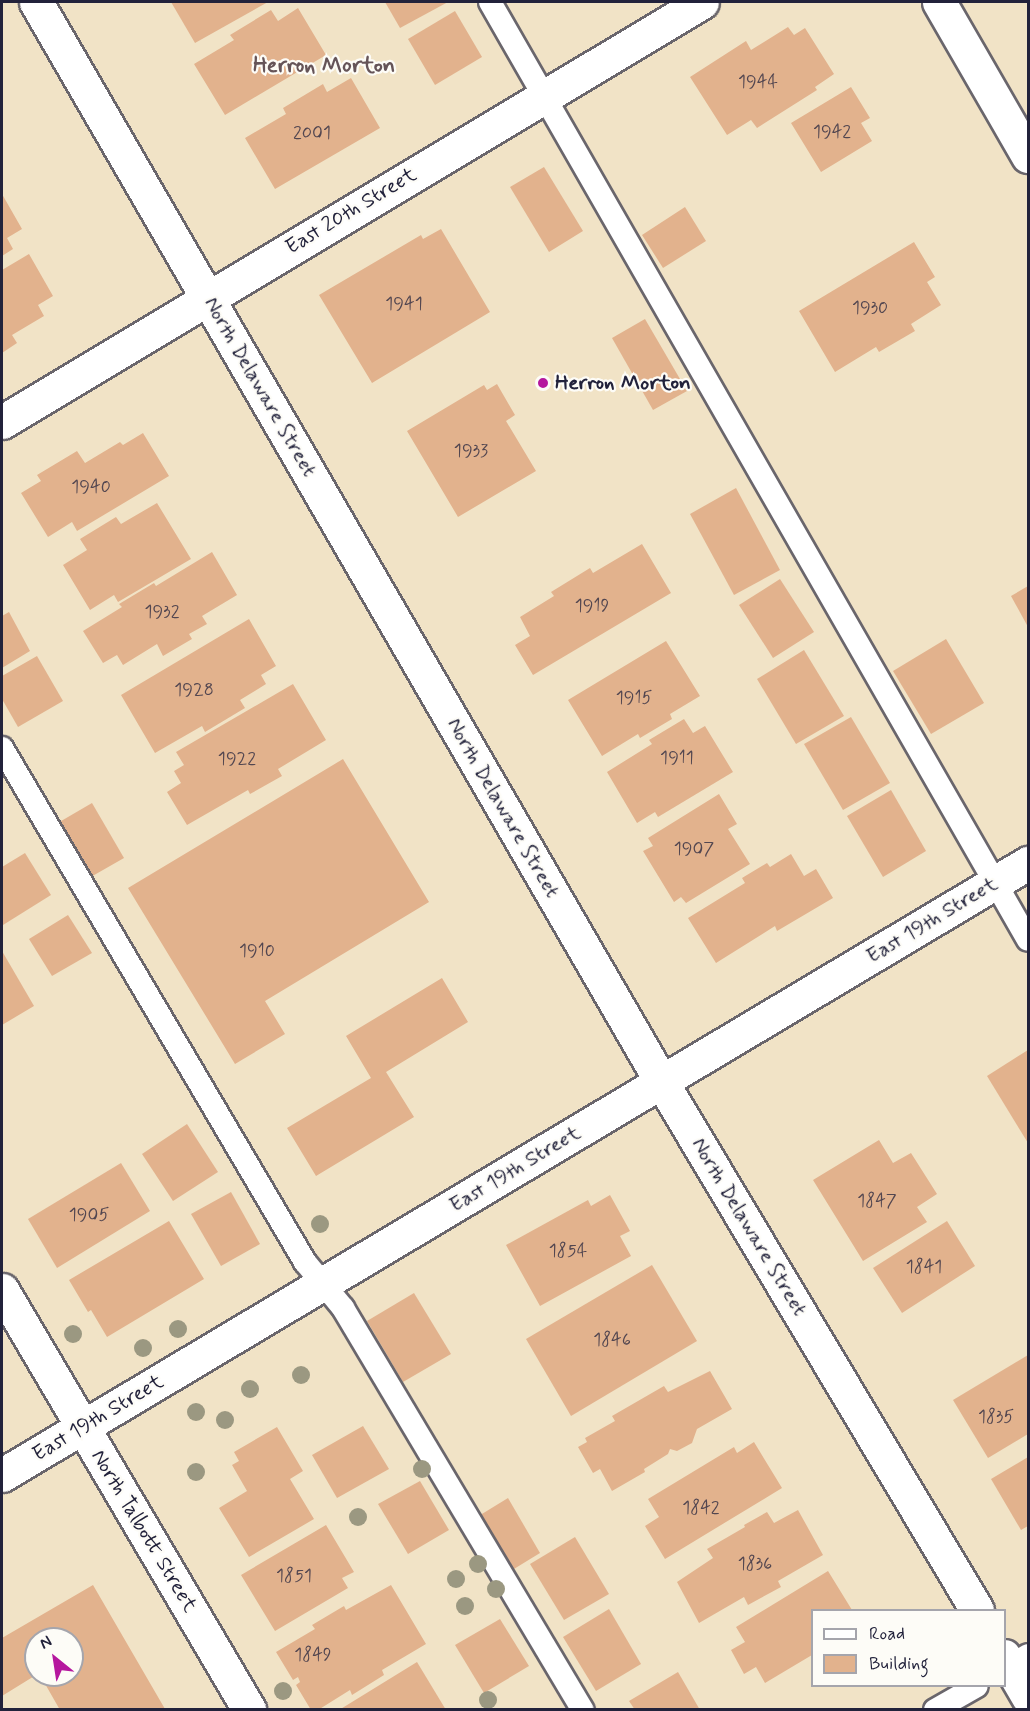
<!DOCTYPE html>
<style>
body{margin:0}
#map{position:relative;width:1030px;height:1711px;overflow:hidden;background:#f1e3c6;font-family:Mynerve,sans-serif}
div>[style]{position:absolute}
.building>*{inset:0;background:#e2b28d}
.roads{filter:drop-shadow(2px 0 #6a666c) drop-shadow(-2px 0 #6a666c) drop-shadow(0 2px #6a666c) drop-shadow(0 -2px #6a666c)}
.service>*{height:22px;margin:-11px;padding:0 11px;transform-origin:11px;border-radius:11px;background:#fff}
.minor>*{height:33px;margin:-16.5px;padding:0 16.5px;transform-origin:16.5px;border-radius:16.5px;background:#fff}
.secondary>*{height:33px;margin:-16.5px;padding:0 16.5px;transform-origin:16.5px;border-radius:16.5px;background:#fff}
.trees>*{width:18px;height:18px;margin:-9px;border-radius:50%;background:#9b9881}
.dots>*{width:16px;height:16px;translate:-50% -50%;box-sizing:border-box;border:3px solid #fdfcf7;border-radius:50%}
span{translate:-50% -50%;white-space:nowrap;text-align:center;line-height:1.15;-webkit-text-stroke:4.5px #fdfcf7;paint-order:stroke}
.number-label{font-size:18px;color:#524650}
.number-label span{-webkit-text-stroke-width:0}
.street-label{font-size:21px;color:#22223b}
.poi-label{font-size:21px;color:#22223b;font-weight:700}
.left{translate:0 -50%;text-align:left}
.neighbourhood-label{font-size:22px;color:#655458;font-weight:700}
.frame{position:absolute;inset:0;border:3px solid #22223b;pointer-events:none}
.legend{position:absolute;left:811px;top:1609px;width:195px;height:78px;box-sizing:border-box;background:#fdfcf7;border:2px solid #a5a5ac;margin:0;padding:8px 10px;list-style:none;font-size:18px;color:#22223b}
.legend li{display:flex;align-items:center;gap:12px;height:30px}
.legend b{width:30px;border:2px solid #a5a5ac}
.north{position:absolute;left:24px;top:1627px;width:60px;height:60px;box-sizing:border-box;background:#fdfcf7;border:2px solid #a5a5ac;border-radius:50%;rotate:330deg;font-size:16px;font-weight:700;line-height:24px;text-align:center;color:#22223b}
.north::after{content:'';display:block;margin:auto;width:21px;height:27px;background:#b5179e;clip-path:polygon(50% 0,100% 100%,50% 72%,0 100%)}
</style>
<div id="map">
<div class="building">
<i style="clip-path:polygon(171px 2px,268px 2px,195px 43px)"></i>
<i style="clip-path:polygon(385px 2px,448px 2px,400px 28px)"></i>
<i style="clip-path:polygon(298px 8px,326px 55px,225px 115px,194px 64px,234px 40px,230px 35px,271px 10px,278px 21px)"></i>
<i style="clip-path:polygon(455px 11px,482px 57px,435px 85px,408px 39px)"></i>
<i style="clip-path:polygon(788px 27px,794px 35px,805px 28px,834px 74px,815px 87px,817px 90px,757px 128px,751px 120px,727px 135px,690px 77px,746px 41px,751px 50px)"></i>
<i style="clip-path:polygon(351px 78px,380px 128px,275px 189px,245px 138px,286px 114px,283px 108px,323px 84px,327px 92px)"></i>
<i style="clip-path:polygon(851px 87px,870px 118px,861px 123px,872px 141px,821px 172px,791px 123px)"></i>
<i style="clip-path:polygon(544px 167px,583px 231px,549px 252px,510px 187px)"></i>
<i style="clip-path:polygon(2px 194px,22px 229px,7px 238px,13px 249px,2px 256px)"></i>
<i style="clip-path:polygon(685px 207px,706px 241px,663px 268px,642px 235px)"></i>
<i style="clip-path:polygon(441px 229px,490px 312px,372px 383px,319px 295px,421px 235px,423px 239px)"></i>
<i style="clip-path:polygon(914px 242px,935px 277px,927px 282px,941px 305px,911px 324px,915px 331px,879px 352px,876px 347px,835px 372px,799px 311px)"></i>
<i style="clip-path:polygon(29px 254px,53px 296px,38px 305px,44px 316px,12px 335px,17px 343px,2px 353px,2px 270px)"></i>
<i style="clip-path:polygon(645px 319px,687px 391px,653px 410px,612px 338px)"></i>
<i style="clip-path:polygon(497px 384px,515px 415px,506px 421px,536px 471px,458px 517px,407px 431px,484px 385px,487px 390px)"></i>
<i style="clip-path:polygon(143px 433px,169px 476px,77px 531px,72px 522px,48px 537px,21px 493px,41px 481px,37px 475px,77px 451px,85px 463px,120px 442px,123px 445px)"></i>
<i style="clip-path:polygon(736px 488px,780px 570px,734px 595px,690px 514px)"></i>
<i style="clip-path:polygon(157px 503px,191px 559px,118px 602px,114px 595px,90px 610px,63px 565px,87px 550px,80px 539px,116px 517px,121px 524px)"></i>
<i style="clip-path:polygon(642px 544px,671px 593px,533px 675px,515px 645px,530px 636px,520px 617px,554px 596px,551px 592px,590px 568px,593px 573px)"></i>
<i style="clip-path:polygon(212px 552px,237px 595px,202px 616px,207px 624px,189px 634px,192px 639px,163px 656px,157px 644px,123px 665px,117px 655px,103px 663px,83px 631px,122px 607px,119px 604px,154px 583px,156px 586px)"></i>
<i style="clip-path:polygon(780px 579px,814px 632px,773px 658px,739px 605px)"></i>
<i style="clip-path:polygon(1028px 586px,1028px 627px,1011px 596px)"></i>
<i style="clip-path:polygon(9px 612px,30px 651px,2px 668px,2px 616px)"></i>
<i style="clip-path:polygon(249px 619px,276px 666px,261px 675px,266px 684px,240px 700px,245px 708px,205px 732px,202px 726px,155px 753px,121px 695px)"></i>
<i style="clip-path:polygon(946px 639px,984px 703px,931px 734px,893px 671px)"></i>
<i style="clip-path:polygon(666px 641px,700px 696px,670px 714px,672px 719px,640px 738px,638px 734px,602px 756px,568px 700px)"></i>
<i style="clip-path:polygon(804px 650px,844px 716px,796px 744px,757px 679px)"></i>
<i style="clip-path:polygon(37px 656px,63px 701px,18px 727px,2px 699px,2px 676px)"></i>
<i style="clip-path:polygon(293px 684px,326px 740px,278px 769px,282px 776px,250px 794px,248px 790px,187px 825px,167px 792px,181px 783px,174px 771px,184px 765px,176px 752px)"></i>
<i style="clip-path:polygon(851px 717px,890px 783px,843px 810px,804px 744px)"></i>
<i style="clip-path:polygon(684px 719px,693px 733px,705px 726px,733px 772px,658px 817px,655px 812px,637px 823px,607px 772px,652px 744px,649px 740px)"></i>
<i style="clip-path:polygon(343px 759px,429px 902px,265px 1001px,285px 1034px,235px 1064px,128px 888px)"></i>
<i style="clip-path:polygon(891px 790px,926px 851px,883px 877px,847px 816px)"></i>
<i style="clip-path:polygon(719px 794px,737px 824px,728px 829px,750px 864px,686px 903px,681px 897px,674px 902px,643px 851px,653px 846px,648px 838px)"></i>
<i style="clip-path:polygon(92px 803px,124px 858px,89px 878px,56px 824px)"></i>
<i style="clip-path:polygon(25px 853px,51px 895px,3px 925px,2px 867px)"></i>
<i style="clip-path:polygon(791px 854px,804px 876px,816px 869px,833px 898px,777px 931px,775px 926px,716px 963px,688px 918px,745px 883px,742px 878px,767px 863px,770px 867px)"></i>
<i style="clip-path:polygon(68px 915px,92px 953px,52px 976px,29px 939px)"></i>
<i style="clip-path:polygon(2px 951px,34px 1006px,2px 1025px)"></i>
<i style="clip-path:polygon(442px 978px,468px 1022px,386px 1072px,414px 1117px,316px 1176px,287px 1128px,371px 1078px,346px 1036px)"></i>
<i style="clip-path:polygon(1028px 1050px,1028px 1143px,987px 1076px)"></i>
<i style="clip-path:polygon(187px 1124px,218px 1172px,173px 1201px,142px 1154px)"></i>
<i style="clip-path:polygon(879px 1140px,893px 1163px,911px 1153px,937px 1194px,917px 1207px,927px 1222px,863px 1261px,813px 1180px)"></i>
<i style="clip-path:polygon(121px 1163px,150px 1211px,57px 1268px,28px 1219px)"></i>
<i style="clip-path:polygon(231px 1192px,260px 1244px,221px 1266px,191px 1214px)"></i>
<i style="clip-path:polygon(610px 1195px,630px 1231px,620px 1236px,631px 1256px,540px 1306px,506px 1245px,588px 1200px,591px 1206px)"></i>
<i style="clip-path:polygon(169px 1221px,204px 1279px,107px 1337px,91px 1310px,88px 1312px,69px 1280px)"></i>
<i style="clip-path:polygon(947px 1221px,975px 1266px,902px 1313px,873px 1268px)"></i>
<i style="clip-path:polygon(652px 1265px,697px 1341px,571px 1416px,526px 1339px)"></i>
<i style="clip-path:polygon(414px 1293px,451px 1354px,403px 1382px,367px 1321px)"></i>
<i style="clip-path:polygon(1028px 1355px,1028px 1434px,988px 1458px,953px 1400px)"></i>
<i style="clip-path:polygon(710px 1371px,732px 1409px,697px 1429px,692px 1443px,677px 1451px,670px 1449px,668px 1454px,644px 1469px,645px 1472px,612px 1491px,600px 1469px,593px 1473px,578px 1447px,587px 1442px,585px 1438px,615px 1421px,612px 1416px,664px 1386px,668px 1392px)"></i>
<i style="clip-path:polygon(363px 1426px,389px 1469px,337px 1498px,312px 1455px)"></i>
<i style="clip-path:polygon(277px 1427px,303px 1471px,290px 1479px,314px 1519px,249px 1557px,219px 1508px,247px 1491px,232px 1465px,239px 1461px,234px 1452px)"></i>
<i style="clip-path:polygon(754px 1442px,782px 1488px,665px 1559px,645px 1526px,659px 1517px,648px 1499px,734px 1447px,737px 1453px)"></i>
<i style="clip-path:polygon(1028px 1457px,1028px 1526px,1021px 1530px,991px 1479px)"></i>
<i style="clip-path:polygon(420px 1481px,449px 1530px,408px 1554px,378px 1504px)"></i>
<i style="clip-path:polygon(508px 1498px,540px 1553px,509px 1572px,477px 1517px)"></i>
<i style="clip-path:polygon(798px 1510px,823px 1555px,778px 1581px,781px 1587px,748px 1605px,744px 1597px,699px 1623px,677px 1582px,713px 1558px,707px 1549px,745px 1527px,744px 1525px,767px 1512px,774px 1523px)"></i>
<i style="clip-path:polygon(326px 1525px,354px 1572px,342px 1578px,348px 1588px,275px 1631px,241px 1575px)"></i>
<i style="clip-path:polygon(575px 1537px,609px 1594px,564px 1620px,530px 1564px)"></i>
<i style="clip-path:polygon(828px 1571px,852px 1610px,812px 1610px,812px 1655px,765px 1683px,756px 1667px,744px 1674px,731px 1650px,745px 1642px,736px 1627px)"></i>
<i style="clip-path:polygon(93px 1585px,165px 1709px,60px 1710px,40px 1675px,72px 1675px,72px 1639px,36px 1639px,36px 1675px,2px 1696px,2px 1638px)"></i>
<i style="clip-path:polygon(391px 1585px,426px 1644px,382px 1670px,384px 1675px,352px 1695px,350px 1690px,318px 1710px,311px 1710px,296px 1685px,300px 1682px,298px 1677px,293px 1680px,276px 1652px,315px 1629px,312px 1625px,344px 1606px,346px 1610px)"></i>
<i style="clip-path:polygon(609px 1609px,641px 1664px,596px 1691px,563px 1637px)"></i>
<i style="clip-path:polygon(500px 1619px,529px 1666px,484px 1693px,455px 1645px)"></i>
<i style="clip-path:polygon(417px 1662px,446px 1710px,339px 1710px)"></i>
<i style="clip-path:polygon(678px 1672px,700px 1710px,635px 1710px,629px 1701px)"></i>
</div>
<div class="roads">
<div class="service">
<i style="left:490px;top:2px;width:1081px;rotate:60.16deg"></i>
<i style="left:2px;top:748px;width:597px;rotate:59.48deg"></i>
<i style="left:305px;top:1262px;width:60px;rotate:50.4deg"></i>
<i style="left:343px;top:1308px;width:468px;rotate:59.2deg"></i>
<i style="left:1004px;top:1669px;width:28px;rotate:-30deg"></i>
<i style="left:935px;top:1710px;width:48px;rotate:-29.7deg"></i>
</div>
<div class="minor">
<i style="left:2px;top:422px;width:816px;rotate:-30.96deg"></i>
<i style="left:2px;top:1290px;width:487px;rotate:59.5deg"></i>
<i style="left:2px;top:1475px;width:1195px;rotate:-30.82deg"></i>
</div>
<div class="secondary">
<i style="left:36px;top:2px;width:1247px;rotate:59.92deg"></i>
<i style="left:661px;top:1081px;width:616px;rotate:59.15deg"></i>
<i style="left:939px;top:2px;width:178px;rotate:60deg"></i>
<i style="left:1004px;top:1656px;width:48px;rotate:59.7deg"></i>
</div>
</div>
<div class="trees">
<i style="left:320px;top:1224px"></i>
<i style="left:178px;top:1329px"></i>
<i style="left:73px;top:1334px"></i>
<i style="left:143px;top:1348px"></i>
<i style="left:301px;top:1375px"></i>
<i style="left:250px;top:1389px"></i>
<i style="left:196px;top:1412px"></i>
<i style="left:225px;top:1420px"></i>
<i style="left:422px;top:1469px"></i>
<i style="left:196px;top:1472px"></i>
<i style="left:358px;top:1517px"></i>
<i style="left:478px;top:1564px"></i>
<i style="left:456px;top:1579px"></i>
<i style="left:496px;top:1589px"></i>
<i style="left:465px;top:1606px"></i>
<i style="left:283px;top:1691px"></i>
<i style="left:488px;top:1700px"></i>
</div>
<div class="dots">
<i style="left:543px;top:383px;background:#b5179e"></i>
</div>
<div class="number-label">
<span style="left:758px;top:82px">1944</span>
<span style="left:832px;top:132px">1942</span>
<span style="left:312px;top:133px">2001</span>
<span style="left:404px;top:304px">1941</span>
<span style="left:870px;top:308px">1930</span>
<span style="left:471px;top:451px">1933</span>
<span style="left:91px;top:487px">1940</span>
<span style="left:592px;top:606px">1919</span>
<span style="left:162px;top:612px">1932</span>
<span style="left:194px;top:690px">1928</span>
<span style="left:634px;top:698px">1915</span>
<span style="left:677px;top:758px">1911</span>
<span style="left:237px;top:759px">1922</span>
<span style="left:694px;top:849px">1907</span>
<span style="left:257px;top:951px">1910</span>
<span style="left:877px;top:1201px">1847</span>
<span style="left:89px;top:1215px">1905</span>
<span style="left:568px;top:1251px">1854</span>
<span style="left:924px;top:1267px">1841</span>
<span style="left:612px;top:1340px">1846</span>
<span style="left:996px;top:1417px">1835</span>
<span style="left:701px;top:1508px">1842</span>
<span style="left:755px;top:1564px">1836</span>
<span style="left:294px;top:1576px">1851</span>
<span style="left:313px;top:1655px">1849</span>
</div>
<div class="street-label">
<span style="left:351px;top:211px;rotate:-31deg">East 20th Street</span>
<span style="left:260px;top:387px;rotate:60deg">North Delaware Street</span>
<span style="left:503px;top:808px;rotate:60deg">North Delaware Street</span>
<span style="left:932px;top:920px;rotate:-31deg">East 19th Street</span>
<span style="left:515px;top:1169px;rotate:-31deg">East 19th Street</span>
<span style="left:749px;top:1227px;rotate:59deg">North Delaware Street</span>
<span style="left:98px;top:1418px;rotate:-31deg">East 19th Street</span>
<span style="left:144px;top:1531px;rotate:59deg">North Talbott Street</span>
</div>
<div class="poi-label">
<span class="left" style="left:555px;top:383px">Herron Morton</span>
</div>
<div class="neighbourhood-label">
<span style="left:324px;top:67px">Herron Morton</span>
</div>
<div class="frame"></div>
<ul class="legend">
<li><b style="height:8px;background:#fff"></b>Road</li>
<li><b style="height:16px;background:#e2b28d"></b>Building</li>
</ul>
<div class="north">N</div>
</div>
